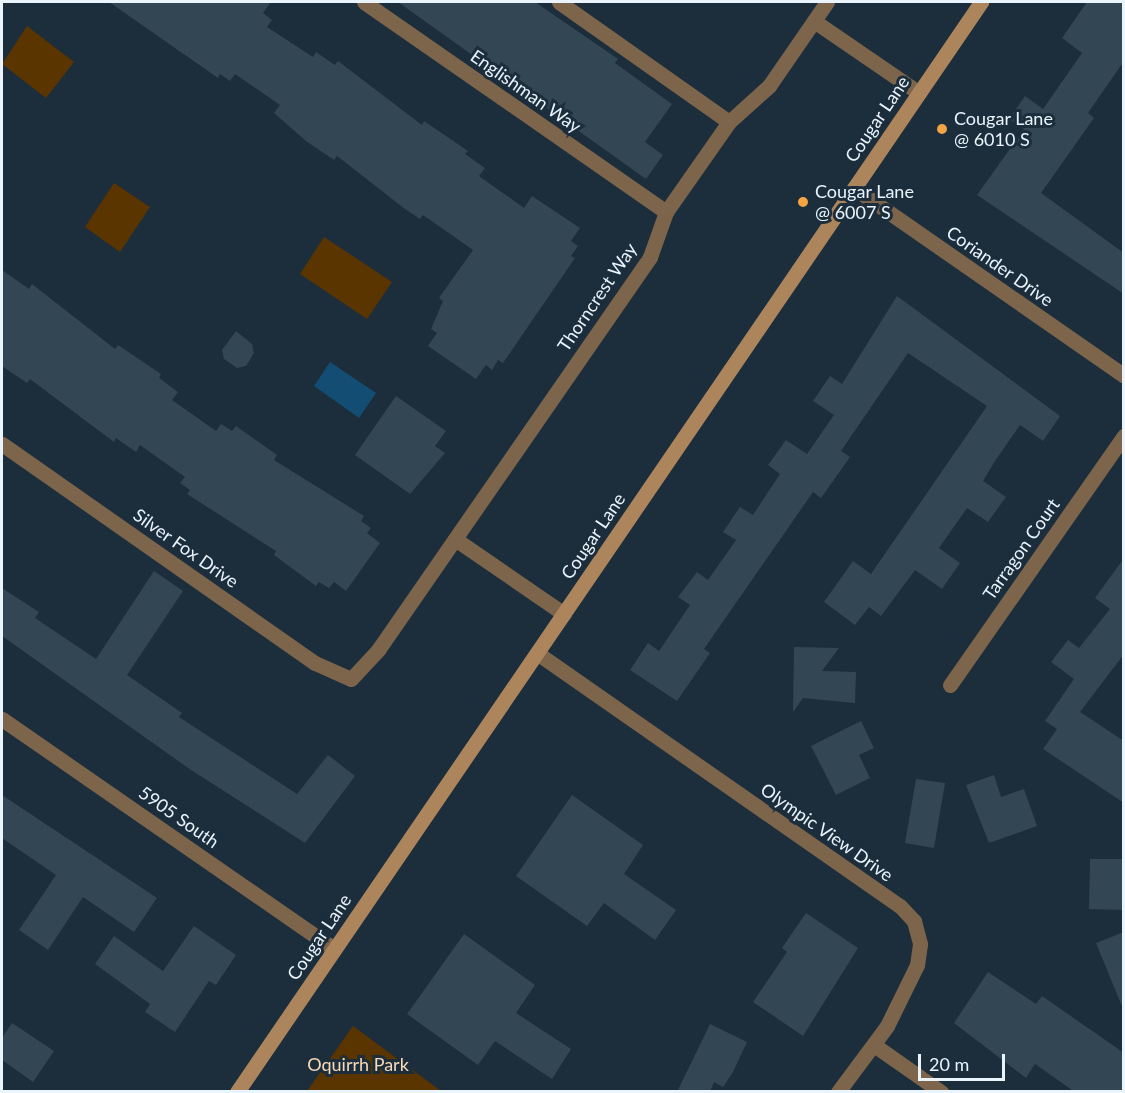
<!DOCTYPE html>
<style>
body{margin:0}
#map{position:relative;width:1125px;height:1093px;overflow:hidden;background:#1c2d3b;font-family:Lato,sans-serif}
div>[style]{position:absolute}
.green>*{inset:0;background:#5a3500}
.water>*{inset:0;background:#134d74}
.building>*{inset:0;background:#334654}
.street>*{height:15px;margin:-7.5px;padding:0 7.5px;transform-origin:7.5px;border-radius:7.5px;background:#7d654c}
.secondary>*{height:15px;margin:-7.5px;padding:0 7.5px;transform-origin:7.5px;border-radius:7.5px;background:#ac855c}
.dots>*{width:16px;height:16px;translate:-50% -50%;box-sizing:border-box;border:3px solid #1c2d3b;border-radius:50%}
span{translate:-50% -50%;white-space:nowrap;text-align:center;line-height:1.15;-webkit-text-stroke:6px #1c2d3b;paint-order:stroke}
.street-label{font-size:18px;color:#e9f4fd}
.poi-label{font-size:18px;color:#e9f4fd}
.left{translate:0 -50%;text-align:left}
.park-label{font-size:18px;color:#f8d9b8}
.frame{position:absolute;inset:0;border:3px solid #e9f4fd;pointer-events:none}
.scale{position:absolute;left:918px;top:1054px;width:87px;height:27px;box-sizing:border-box;border:3px solid #e9f4fd;border-top:0;padding-left:8px;font-size:18px;line-height:21px;white-space:nowrap;color:#e9f4fd;-webkit-text-stroke:4px #1c2d3b;paint-order:stroke}
</style>
<div id="map">
<div class="green">
<i style="clip-path:polygon(27px 26px,74px 62px,46px 98px,2px 64px)"></i>
<i style="clip-path:polygon(114px 183px,150px 207px,120px 252px,85px 227px)"></i>
<i style="clip-path:polygon(324px 237px,392px 282px,367px 319px,300px 274px)"></i>
<i style="clip-path:polygon(353px 1026px,441px 1091px,307px 1091px)"></i>
</div>
<div class="water">
<i style="clip-path:polygon(330px 362px,376px 393px,359px 418px,314px 386px)"></i>
</div>
<div class="building">
<i style="clip-path:polygon(109px 2px,271px 2px,263px 13px,272px 20px,267px 27px,313px 57px,316px 52px,335px 65px,338px 61px,422px 125px,424px 121px,468px 151px,465px 154px,485px 168px,479px 176px,524px 208px,532px 196px,580px 228px,571px 241px,578px 246px,571px 256px,575px 258px,503px 363px,498px 360px,492px 370px,486px 365px,476px 379px,428px 346px,437px 333px,431px 329px,443px 301px,439px 298px,473px 250px,423px 215px,420px 219px,405px 209px,337px 156px,334px 160px,306px 141px,274px 113px,280px 105px,235px 74px,230px 81px,220px 74px,218px 78px)"></i>
<i style="clip-path:polygon(398px 2px,535px 2px,618px 59px,615px 63px,672px 104px,645px 142px,663px 155px,646px 179px)"></i>
<i style="clip-path:polygon(1087px 2px,1124px 2px,1124px 61px,1088px 113px,1094px 118px,1041px 193px,1124px 253px,1124px 294px,977px 195px,1024px 129px,1009px 119px,1025px 96px,1043px 109px,1082px 53px,1062px 38px)"></i>
<i style="clip-path:polygon(2px 270px,29px 289px,32px 284px,115px 349px,118px 345px,161px 374px,159px 378px,178px 392px,172px 400px,216px 431px,221px 424px,232px 431px,236px 426px,277px 455px,274px 460px,364px 516px,361px 521px,371px 528px,367px 533px,380px 543px,346px 591px,334px 582px,329px 588px,319px 582px,316px 586px,274px 555px,276px 551px,187px 494px,190px 490px,180px 483px,185px 477px,140px 445px,136px 452px,116px 438px,114px 442px,30px 379px,27px 383px,2px 366px)"></i>
<i style="clip-path:polygon(897px 296px,1060px 416px,1043px 441px,1020px 425px,995px 461px,983px 481px,1006px 497px,988px 522px,967px 508px,939px 548px,960px 563px,942px 589px,915px 570px,881px 616px,869px 607px,855px 625px,824px 602px,853px 561px,871px 574px,987px 406px,908px 353px,841px 451px,850px 457px,821px 498px,813px 492px,704px 649px,710px 653px,677px 701px,630px 670px,648px 643px,659px 651px,690px 605px,678px 597px,697px 572px,708px 580px,736px 540px,723px 532px,740px 507px,753px 515px,780px 474px,768px 465px,786px 440px,807px 454px,834px 415px,813px 401px,830px 376px,842px 384px)"></i>
<i style="clip-path:polygon(236px 331px,252px 344px,254px 353px,246px 366px,237px 368px,224px 359px,222px 350px)"></i>
<i style="clip-path:polygon(396px 396px,446px 431px,435px 446px,445px 453px,410px 494px,355px 455px)"></i>
<i style="clip-path:polygon(1124px 558px,1124px 654px,1080px 712px,1124px 741px,1124px 803px,1043px 749px,1057px 729px,1045px 721px,1074px 679px,1051px 662px,1068px 640px,1079px 648px,1110px 609px,1095px 598px)"></i>
<i style="clip-path:polygon(154px 571px,183px 591px,127px 675px,182px 713px,179px 717px,297px 794px,328px 755px,355px 776px,305px 843px,191px 770px,2px 636px,2px 588px,39px 612px,35px 618px,96px 659px)"></i>
<i style="clip-path:polygon(794px 647px,839px 648px,822px 671px,856px 672px,855px 703px,803px 698px,793px 712px)"></i>
<i style="clip-path:polygon(861px 721px,874px 748px,859px 755px,870px 778px,836px 795px,811px 746px)"></i>
<i style="clip-path:polygon(994px 775px,1001px 797px,1024px 789px,1037px 826px,989px 843px,966px 785px)"></i>
<i style="clip-path:polygon(916px 779px,945px 783px,934px 848px,905px 843px)"></i>
<i style="clip-path:polygon(2px 795px,157px 898px,134px 932px,83px 897px,48px 950px,19px 930px,56px 875px,2px 838px)"></i>
<i style="clip-path:polygon(572px 795px,643px 845px,624px 874px,676px 910px,655px 940px,604px 903px,587px 926px,516px 876px)"></i>
<i style="clip-path:polygon(1090px 859px,1124px 859px,1124px 910px,1089px 909px)"></i>
<i style="clip-path:polygon(806px 913px,858px 948px,803px 1036px,753px 1002px,787px 952px,782px 948px)"></i>
<i style="clip-path:polygon(194px 926px,236px 955px,216px 985px,209px 981px,175px 1032px,145px 1012px,150px 1004px,95px 964px,114px 936px,163px 971px)"></i>
<i style="clip-path:polygon(1124px 932px,1124px 1009px,1123px 1009px,1096px 943px)"></i>
<i style="clip-path:polygon(464px 934px,535px 985px,516px 1013px,571px 1049px,552px 1079px,495px 1041px,478px 1065px,407px 1014px)"></i>
<i style="clip-path:polygon(988px 972px,1036px 1004px,1042px 996px,1124px 1053px,1124px 1092px,1075px 1092px,1035px 1064px,1026px 1078px,954px 1023px)"></i>
<i style="clip-path:polygon(12px 1023px,54px 1051px,33px 1082px,2px 1060px,2px 1038px)"></i>
<i style="clip-path:polygon(710px 1024px,747px 1042px,733px 1072px,723px 1087px,714px 1082px,710px 1092px,677px 1092px)"></i>
</div>
<div class="street">
<i style="left:364px;top:2px;width:368px;rotate:34.8deg"></i>
<i style="left:559px;top:2px;width:208px;rotate:35.2deg"></i>
<i style="left:814px;top:21px;width:127px;rotate:34.4deg"></i>
<i style="left:854px;top:188px;width:329px;rotate:34.8deg"></i>
<i style="left:2px;top:444px;width:382px;rotate:35deg"></i>
<i style="left:315px;top:663px;width:39px;rotate:24deg"></i>
<i style="left:351px;top:679px;width:40px;rotate:-47deg"></i>
<i style="left:378px;top:650px;width:478px;rotate:-55.3deg"></i>
<i style="left:650px;top:257px;width:48px;rotate:-70.4deg"></i>
<i style="left:666px;top:212px;width:110px;rotate:-55deg"></i>
<i style="left:729px;top:122px;width:54px;rotate:-42deg"></i>
<i style="left:769px;top:86px;width:102px;rotate:-55.4deg"></i>
<i style="left:455px;top:539px;width:132px;rotate:34.5deg"></i>
<i style="left:537px;top:653px;width:442px;rotate:34.9deg"></i>
<i style="left:900px;top:906px;width:21px;rotate:47deg"></i>
<i style="left:914px;top:921px;width:24px;rotate:75deg"></i>
<i style="left:920px;top:944px;width:21px;rotate:98deg"></i>
<i style="left:917px;top:965px;width:68px;rotate:116.2deg"></i>
<i style="left:887px;top:1026px;width:82px;rotate:126.6deg"></i>
<i style="left:950px;top:685px;width:304px;rotate:-55.1deg"></i>
<i style="left:2px;top:719px;width:404px;rotate:34.7deg"></i>
<i style="left:874px;top:1045px;width:82px;rotate:35deg"></i>
</div>
<div class="secondary">
<i style="left:237px;top:1092px;width:1320px;rotate:-55.68deg"></i>
</div>
<div class="dots">
<i style="left:942px;top:129px;background:#f3a443"></i>
<i style="left:803px;top:202px;background:#f3a443"></i>
</div>
<div class="street-label">
<span style="left:526px;top:91px;rotate:35deg">Englishman Way</span>
<span style="left:877px;top:119px;rotate:-56deg">Cougar Lane</span>
<span style="left:1000px;top:266px;rotate:35deg">Coriander Drive</span>
<span style="left:597px;top:297px;rotate:-56deg">Thorncrest Way</span>
<span style="left:593px;top:536px;rotate:-56deg">Cougar Lane</span>
<span style="left:186px;top:548px;rotate:35deg">Silver Fox Drive</span>
<span style="left:1021px;top:549px;rotate:-55deg">Tarragon Court</span>
<span style="left:179px;top:817px;rotate:35deg">5905 South</span>
<span style="left:827px;top:832px;rotate:35deg">Olympic View Drive</span>
<span style="left:319px;top:937px;rotate:-56deg">Cougar Lane</span>
</div>
<div class="poi-label">
<span class="left" style="left:954px;top:129px">Cougar Lane<br>@ 6010 S</span>
<span class="left" style="left:815px;top:202px">Cougar Lane<br>@ 6007 S</span>
</div>
<div class="park-label">
<span style="left:358px;top:1064px">Oquirrh Park</span>
</div>
<div class="frame"></div>
<div class="scale">20 m</div>
</div>
